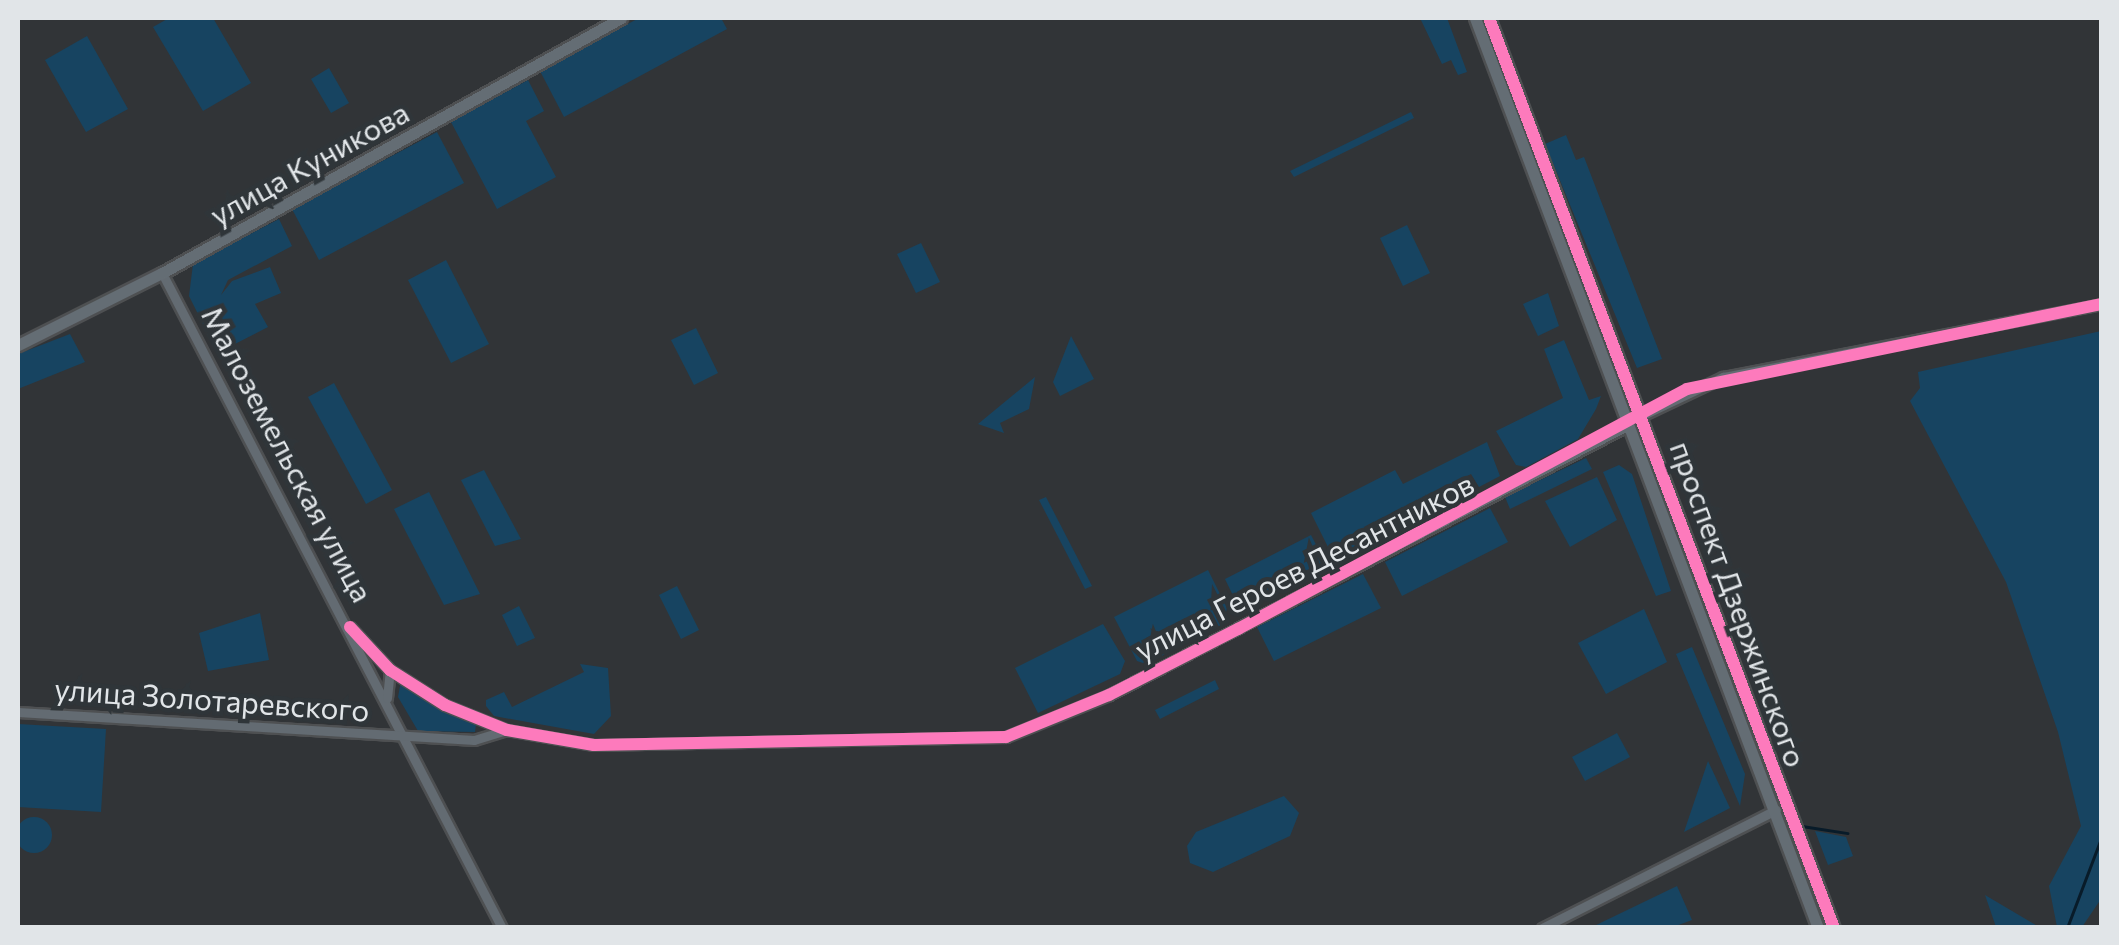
<!DOCTYPE html>
<meta charset="utf-8">
<style>
body{margin:0}
#map{position:relative;width:2119px;height:945px;overflow:hidden;background:#313437;font-family:Commissioner,sans-serif}
div>[style]{position:absolute}
.green>*{inset:0;background:#174461}
.round{border-radius:50%}
.stream>*{height:2.5px;margin:-1.25px;padding:0 1.25px;transform-origin:1.25px;border-radius:1.25px;background:#081b29}
.roads{filter:drop-shadow(2px 0 #4e5052) drop-shadow(-2px 0 #4e5052) drop-shadow(0 2px #4e5052) drop-shadow(0 -2px #4e5052)}
.street>*{height:9px;margin:-4.5px;padding:0 4.5px;transform-origin:4.5px;border-radius:4.5px;background:#636b72}
.secondary>*{height:11px;margin:-5.5px;padding:0 5.5px;transform-origin:5.5px;border-radius:5.5px;background:#646d74}
.cycleway>*{height:12px;margin:-6px;padding:0 6px;transform-origin:6px;border-radius:6px;background:#fd7abc}
span{translate:-50% -50%;white-space:nowrap;text-align:center;line-height:1.15;-webkit-text-stroke:9px #2f3539;paint-order:stroke}
.street-label{font-size:30px;color:#e1e5e8}
.frame{position:absolute;inset:0;border:20px solid #e1e5e8;pointer-events:none}
</style>
<div id="map">
<div class="green">
<i style="clip-path:polygon(169px 18px,213px 18px,251px 83px,203px 111px,153px 27px)"></i>
<i style="clip-path:polygon(639px 18px,721px 18px,727px 29px,564px 117px,540px 71px)"></i>
<i style="clip-path:polygon(1420px 18px,1447px 18px,1467px 72px,1458px 75px,1451px 60px,1442px 64px)"></i>
<i style="clip-path:polygon(87px 36px,128px 109px,86px 132px,45px 60px)"></i>
<i style="clip-path:polygon(329px 68px,349px 103px,331px 113px,311px 79px)"></i>
<i style="clip-path:polygon(528px 80px,544px 111px,526px 121px,556px 177px,497px 209px,451px 122px)"></i>
<i style="clip-path:polygon(1411px 112px,1414px 118px,1294px 177px,1290px 171px)"></i>
<i style="clip-path:polygon(437px 132px,464px 183px,319px 260px,292px 209px)"></i>
<i style="clip-path:polygon(1566px 135px,1576px 160px,1584px 157px,1662px 359px,1637px 368px,1545px 144px)"></i>
<i style="clip-path:polygon(279px 219px,292px 246px,228px 280px,221px 295px,232px 281px,270px 267px,281px 293px,255px 304px,268px 327px,231px 346px,218px 305px,205px 328px,189px 296px,193px 264px)"></i>
<i style="clip-path:polygon(1407px 225px,1430px 273px,1403px 286px,1380px 238px)"></i>
<i style="clip-path:polygon(921px 243px,940px 282px,916px 293px,897px 254px)"></i>
<i style="clip-path:polygon(446px 260px,489px 344px,451px 363px,408px 280px)"></i>
<i style="clip-path:polygon(1548px 293px,1559px 326px,1538px 336px,1523px 304px)"></i>
<i style="clip-path:polygon(696px 328px,718px 373px,694px 385px,671px 340px)"></i>
<i style="clip-path:polygon(2101px 331px,2101px 899px,2082px 927px,2057px 927px,2049px 886px,2081px 826px,2058px 732px,2006px 582px,1910px 401px,1920px 388px,1918px 372px)"></i>
<i style="clip-path:polygon(70px 334px,85px 362px,18px 389px,18px 354px)"></i>
<i style="clip-path:polygon(1071px 336px,1094px 379px,1060px 396px,1053px 382px)"></i>
<i style="clip-path:polygon(1564px 340px,1589px 400px,1601px 396px,1596px 409px,1578px 439px,1526px 467px,1516px 465px,1496px 431px,1563px 398px,1544px 349px)"></i>
<i style="clip-path:polygon(1035px 377px,1029px 409px,1000px 423px,1004px 433px,978px 424px)"></i>
<i style="clip-path:polygon(334px 383px,392px 490px,366px 504px,308px 397px)"></i>
<i style="clip-path:polygon(1487px 442px,1500px 476px,1479px 487px,1471px 474px,1442px 489px,1450px 505px,1352px 558px,1328px 547px,1311px 513px,1395px 470px,1403px 484px)"></i>
<i style="clip-path:polygon(1586px 458px,1592px 469px,1510px 509px,1505px 497px)"></i>
<i style="clip-path:polygon(1619px 465px,1632px 474px,1671px 591px,1656px 596px,1603px 472px)"></i>
<i style="clip-path:polygon(484px 470px,521px 539px,495px 546px,461px 480px)"></i>
<i style="clip-path:polygon(1597px 477px,1617px 520px,1570px 547px,1545px 501px)"></i>
<i style="clip-path:polygon(429px 492px,480px 594px,444px 605px,394px 509px)"></i>
<i style="clip-path:polygon(1046px 497px,1092px 586px,1085px 589px,1039px 500px)"></i>
<i style="clip-path:polygon(1490px 508px,1508px 542px,1402px 596px,1385px 562px)"></i>
<i style="clip-path:polygon(1311px 535px,1323px 558px,1322px 574px,1240px 610px,1225px 579px)"></i>
<i style="clip-path:polygon(1208px 570px,1227px 608px,1223px 624px,1146px 664px,1137px 661px,1114px 617px)"></i>
<i style="clip-path:polygon(1363px 574px,1381px 608px,1274px 661px,1257px 627px)"></i>
<i style="clip-path:polygon(677px 586px,699px 630px,681px 639px,659px 595px)"></i>
<i style="clip-path:polygon(519px 606px,535px 638px,517px 646px,502px 615px)"></i>
<i style="clip-path:polygon(1644px 609px,1667px 662px,1606px 694px,1578px 643px)"></i>
<i style="clip-path:polygon(260px 613px,269px 660px,208px 671px,199px 633px)"></i>
<i style="clip-path:polygon(1103px 624px,1125px 661px,1120px 674px,1038px 713px,1015px 668px)"></i>
<i style="clip-path:polygon(1692px 647px,1745px 774px,1740px 806px,1676px 654px)"></i>
<i style="clip-path:polygon(580px 664px,608px 668px,611px 716px,594px 734px,494px 716px,486px 706px,486px 700px,504px 692px,512px 707px,584px 672px)"></i>
<i style="clip-path:polygon(1215px 680px,1219px 689px,1160px 719px,1155px 710px)"></i>
<i style="clip-path:polygon(401px 681px,476px 724px,475px 732px,418px 731px,398px 697px)"></i>
<i style="clip-path:polygon(18px 724px,106px 729px,101px 812px,18px 807px)"></i>
<i style="clip-path:polygon(1617px 733px,1630px 757px,1585px 781px,1572px 757px)"></i>
<i style="clip-path:polygon(1708px 761px,1730px 808px,1684px 832px)"></i>
<i style="clip-path:polygon(1284px 796px,1299px 813px,1290px 836px,1213px 872px,1190px 863px,1187px 846px,1196px 832px)"></i>
<i class="round" style="left:16px;top:817px;width:36px;height:36px"></i>
<i style="clip-path:polygon(1815px 831px,1846px 837px,1853px 856px,1828px 865px)"></i>
<i style="clip-path:polygon(1677px 886px,1692px 920px,1673px 927px,1592px 927px)"></i>
<i style="clip-path:polygon(1985px 895px,2039px 927px,1996px 927px)"></i>
</div>
<div class="stream">
<i style="left:1802px;top:826px;width:46px;rotate:8.8deg"></i>
<i style="left:2067px;top:928px;width:98px;rotate:-69.2deg"></i>
</div>
<div class="roads">
<div class="street">
<i style="left:162px;top:273px;width:738px;rotate:62.57deg"></i>
<i style="left:1643px;top:415px;width:89px;rotate:-25.4deg"></i>
<i style="left:1723px;top:377px;width:386px;rotate:-10.9deg"></i>
<i style="left:350px;top:627px;width:59px;rotate:47.1deg"></i>
<i style="left:390px;top:670px;width:65px;rotate:32.5deg"></i>
<i style="left:445px;top:705px;width:67px;rotate:22deg"></i>
<i style="left:507px;top:730px;width:88px;rotate:9.8deg"></i>
<i style="left:594px;top:745px;width:412px;rotate:-1.1deg"></i>
<i style="left:1006px;top:737px;width:111px;rotate:-22.2deg"></i>
<i style="left:1109px;top:695px;width:584px;rotate:-27.44deg"></i>
<i style="left:387px;top:698px;width:28px;rotate:-84deg"></i>
<i style="left:18px;top:712px;width:457px;rotate:3.5deg"></i>
<i style="left:474px;top:740px;width:34px;rotate:-17deg"></i>
<i style="left:1542px;top:928px;width:262px;rotate:-26.8deg"></i>
</div>
<div class="secondary">
<i style="left:1475px;top:18px;width:972px;rotate:69.35deg"></i>
<i style="left:1489px;top:18px;width:973px;rotate:69.24deg"></i>
<i style="left:18px;top:345px;width:161px;rotate:-26.6deg"></i>
<i style="left:162px;top:273px;width:525px;rotate:-29.05deg"></i>
</div>
</div>
<div class="cycleway">
<i style="left:1489px;top:18px;width:973px;rotate:69.24deg"></i>
<i style="left:350px;top:627px;width:59px;rotate:47.1deg"></i>
<i style="left:390px;top:670px;width:65px;rotate:32.5deg"></i>
<i style="left:445px;top:705px;width:67px;rotate:22deg"></i>
<i style="left:507px;top:730px;width:88px;rotate:9.8deg"></i>
<i style="left:594px;top:745px;width:412px;rotate:-1.1deg"></i>
<i style="left:1006px;top:737px;width:111px;rotate:-22.2deg"></i>
<i style="left:1109px;top:695px;width:145px;rotate:-27.1deg"></i>
<i style="left:1238px;top:629px;width:509px;rotate:-28.13deg"></i>
<i style="left:1687px;top:389px;width:424px;rotate:-11.6deg"></i>
</div>
<div class="street-label">
<span style="left:309px;top:163px;rotate:-29deg">улица Куникова</span>
<span style="left:288px;top:454px;rotate:62deg">Малоземельская улица</span>
<span style="left:1304px;top:566px;rotate:-27deg">улица Героев Десантников</span>
<span style="left:1739px;top:604px;rotate:70deg">проспект Дзержинского</span>
<span style="left:212px;top:699px;rotate:4deg">улица Золотаревского</span>
</div>
<div class="frame"></div>
</div>
